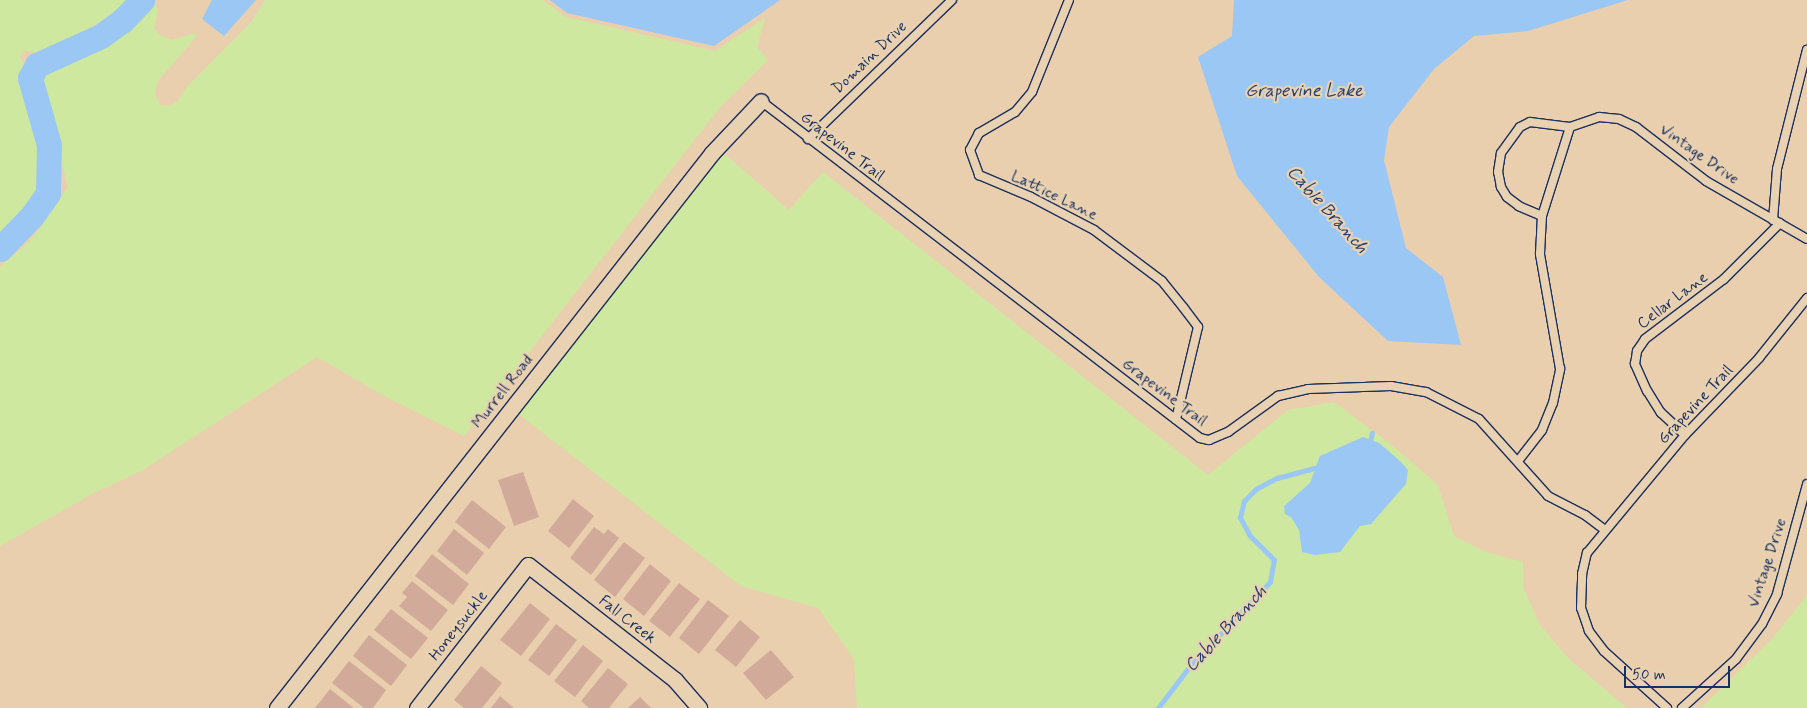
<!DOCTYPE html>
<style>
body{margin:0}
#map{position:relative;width:1807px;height:708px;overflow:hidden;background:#eacfae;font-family:Mynerve,sans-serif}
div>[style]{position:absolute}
.green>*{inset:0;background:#cee89f}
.water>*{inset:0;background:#9ac7f4}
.stream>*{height:4.5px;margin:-2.25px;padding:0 2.25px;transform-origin:2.25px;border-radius:2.25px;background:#9ac7f4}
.river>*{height:25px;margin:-12.5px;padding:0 12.5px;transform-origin:12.5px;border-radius:12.5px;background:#9ac7f4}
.building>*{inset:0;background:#d1aa99}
.roads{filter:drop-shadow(1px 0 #1b2f5e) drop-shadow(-1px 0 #1b2f5e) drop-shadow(0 1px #1b2f5e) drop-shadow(0 -1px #1b2f5e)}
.lane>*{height:8px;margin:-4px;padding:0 4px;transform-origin:4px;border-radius:4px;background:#e8d2b1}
.street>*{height:15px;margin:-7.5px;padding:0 7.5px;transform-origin:7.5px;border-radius:7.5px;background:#e8d2b1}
span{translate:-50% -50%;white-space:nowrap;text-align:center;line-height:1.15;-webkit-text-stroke:4.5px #e8d2b1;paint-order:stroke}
.street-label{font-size:16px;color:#1b2f5e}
.water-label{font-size:18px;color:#283e6d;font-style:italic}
.scale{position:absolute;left:1624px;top:666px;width:106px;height:22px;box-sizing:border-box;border:2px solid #1b2f5e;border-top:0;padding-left:6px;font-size:15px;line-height:18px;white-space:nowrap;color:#1b2f5e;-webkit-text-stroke:4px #e8d2b1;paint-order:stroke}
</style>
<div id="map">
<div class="green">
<i style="clip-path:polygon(0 0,127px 0,113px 14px,47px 54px,24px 51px,20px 56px,25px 66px,24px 85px,39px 138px,39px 176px,32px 202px,0 242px)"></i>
<i style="clip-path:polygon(265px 0,543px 0,566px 17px,715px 51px,765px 18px,757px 47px,768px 60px,721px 106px,464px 436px,386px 397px,317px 357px,143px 470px,92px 494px,0 546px,0 267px,32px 239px,68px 187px,41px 79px,47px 72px,105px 45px,153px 1px,158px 10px,154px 29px,160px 35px,172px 40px,195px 33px,195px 38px,158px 81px,155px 94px,160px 105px,169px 106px,178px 101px,185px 89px,252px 21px)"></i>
<i style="clip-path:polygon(725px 154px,789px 210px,823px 172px,1208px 475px,1288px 410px,1334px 402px,1393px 446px,1438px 485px,1454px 536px,1486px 552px,1523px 562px,1523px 587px,1540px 625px,1569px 659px,1627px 708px,857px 708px,854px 659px,818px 608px,741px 586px,512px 409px,711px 165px)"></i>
<i style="clip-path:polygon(1807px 595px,1807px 708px,1701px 708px,1772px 639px)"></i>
</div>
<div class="water">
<i style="clip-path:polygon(212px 0,256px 0,224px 36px,202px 19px)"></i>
<i style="clip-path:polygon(550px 0,780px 0,714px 46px,567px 13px)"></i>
<i style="clip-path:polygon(1234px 0,1628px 0,1528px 31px,1474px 36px,1434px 69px,1389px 127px,1384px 160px,1406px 248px,1443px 277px,1461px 345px,1388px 341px,1319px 277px,1237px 176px,1198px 57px,1232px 36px)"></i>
<i style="clip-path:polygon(1363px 437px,1379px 443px,1400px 461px,1408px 470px,1406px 484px,1371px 524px,1360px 526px,1340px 552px,1315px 555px,1302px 552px,1299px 530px,1291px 517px,1285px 514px,1284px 506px,1310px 483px,1320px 456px)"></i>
</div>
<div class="stream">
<i style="left:1369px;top:445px;width:12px;rotate:-76deg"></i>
<i style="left:1158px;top:708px;width:53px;rotate:-52.7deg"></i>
<i style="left:1190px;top:666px;width:116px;rotate:-46.4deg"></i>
<i style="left:1270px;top:582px;width:22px;rotate:-80deg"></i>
<i style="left:1274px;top:560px;width:34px;rotate:-135deg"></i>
<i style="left:1250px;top:536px;width:21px;rotate:-119deg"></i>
<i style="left:1240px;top:518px;width:17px;rotate:-77deg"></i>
<i style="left:1244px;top:501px;width:17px;rotate:-45deg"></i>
<i style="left:1256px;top:489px;width:24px;rotate:-28deg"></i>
<i style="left:1277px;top:478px;width:47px;rotate:-14.9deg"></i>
</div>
<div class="river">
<i style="left:0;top:249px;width:46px;rotate:-45.9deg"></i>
<i style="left:32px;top:216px;width:28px;rotate:-55deg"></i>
<i style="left:48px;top:193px;width:48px;rotate:-88.8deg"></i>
<i style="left:49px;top:145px;width:70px;rotate:-105.8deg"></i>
<i style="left:30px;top:78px;width:15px;rotate:-62deg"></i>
<i style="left:37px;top:65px;width:70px;rotate:-24.4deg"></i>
<i style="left:101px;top:36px;width:26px;rotate:-36deg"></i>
<i style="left:122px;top:21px;width:29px;rotate:-46deg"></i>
</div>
<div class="building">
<i style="clip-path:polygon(523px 472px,539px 517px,514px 526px,498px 480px)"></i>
<i style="clip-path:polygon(573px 499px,594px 516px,569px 548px,548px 531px)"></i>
<i style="clip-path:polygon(472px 500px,506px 527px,489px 549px,455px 522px)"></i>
<i style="clip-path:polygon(594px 527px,604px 534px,608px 529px,619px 538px,591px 575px,570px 558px)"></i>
<i style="clip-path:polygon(454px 529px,484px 553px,467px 575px,437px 551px)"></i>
<i style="clip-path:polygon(624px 542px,645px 558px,615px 597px,594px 580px)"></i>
<i style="clip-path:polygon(432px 554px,469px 584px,453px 605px,415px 576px)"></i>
<i style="clip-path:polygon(650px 564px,671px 581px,644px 616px,623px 599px)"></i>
<i style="clip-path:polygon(412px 581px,448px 610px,431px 631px,399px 606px,407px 597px,402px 593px)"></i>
<i style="clip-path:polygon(679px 583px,700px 599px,670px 637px,649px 621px)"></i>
<i style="clip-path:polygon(708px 600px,729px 616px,699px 654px,679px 638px)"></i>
<i style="clip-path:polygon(530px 603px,550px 619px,521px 656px,500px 640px)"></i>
<i style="clip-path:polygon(391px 609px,428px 638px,411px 659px,374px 630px)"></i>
<i style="clip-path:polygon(740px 620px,760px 637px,736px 667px,715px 650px)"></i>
<i style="clip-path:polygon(556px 624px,577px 640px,549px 676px,528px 660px)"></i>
<i style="clip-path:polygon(369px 635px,407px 665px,391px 686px,353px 656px)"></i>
<i style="clip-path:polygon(583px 645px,603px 661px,575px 697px,554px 681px)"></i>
<i style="clip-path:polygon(771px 650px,794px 677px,766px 700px,743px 673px)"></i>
<i style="clip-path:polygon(349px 661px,386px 690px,373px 708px,364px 708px,332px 683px)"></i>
<i style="clip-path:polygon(481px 666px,502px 683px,482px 708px,464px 708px,454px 700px)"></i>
<i style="clip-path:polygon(608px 668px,628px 684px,609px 708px,589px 708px,581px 701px)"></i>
<i style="clip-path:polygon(330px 689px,354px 708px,315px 708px)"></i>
<i style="clip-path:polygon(500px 696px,514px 708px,491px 708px)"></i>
<i style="clip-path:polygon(640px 697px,651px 708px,628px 708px)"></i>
</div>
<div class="roads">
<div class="lane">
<i style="left:1069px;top:0;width:99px;rotate:111.9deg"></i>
<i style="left:1032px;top:92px;width:26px;rotate:130deg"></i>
<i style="left:1015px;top:112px;width:42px;rotate:149.7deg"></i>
<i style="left:979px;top:133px;width:19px;rotate:118deg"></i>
<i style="left:970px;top:150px;width:27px;rotate:70deg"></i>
<i style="left:979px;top:175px;width:56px;rotate:22.9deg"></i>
<i style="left:1031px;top:197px;width:71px;rotate:27.6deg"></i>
<i style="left:1094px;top:230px;width:85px;rotate:36.9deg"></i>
<i style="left:1162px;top:281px;width:33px;rotate:51deg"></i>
<i style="left:1183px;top:307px;width:25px;rotate:53deg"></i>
<i style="left:1198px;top:327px;width:95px;rotate:103.4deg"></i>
<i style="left:761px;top:101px;width:553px;rotate:37.51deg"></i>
<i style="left:1200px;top:438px;width:9px;rotate:13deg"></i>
<i style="left:1209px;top:440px;width:21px;rotate:-23deg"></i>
<i style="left:1228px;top:432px;width:62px;rotate:-35.8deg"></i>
<i style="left:1278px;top:396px;width:31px;rotate:-13deg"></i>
<i style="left:1308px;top:389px;width:83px;rotate:-2.1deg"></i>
<i style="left:1391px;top:386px;width:36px;rotate:10deg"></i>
<i style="left:1426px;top:392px;width:59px;rotate:27deg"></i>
<i style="left:1479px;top:419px;width:103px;rotate:48.1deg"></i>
<i style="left:1548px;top:496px;width:42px;rotate:27.2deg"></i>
<i style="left:1585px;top:515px;width:25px;rotate:37deg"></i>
<i style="left:808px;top:139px;width:200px;rotate:-44deg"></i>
<i style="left:1542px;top:216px;width:25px;rotate:-157deg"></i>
<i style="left:1519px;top:206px;width:15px;rotate:-143deg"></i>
<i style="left:1507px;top:197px;width:12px;rotate:-121deg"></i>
<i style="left:1501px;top:187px;width:15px;rotate:-101deg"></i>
<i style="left:1498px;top:172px;width:19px;rotate:-81deg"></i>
<i style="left:1501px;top:153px;width:32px;rotate:-54deg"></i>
<i style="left:1520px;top:127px;width:11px;rotate:-27deg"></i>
<i style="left:1530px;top:122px;width:40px;rotate:7.1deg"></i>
<i style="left:1570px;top:127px;width:31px;rotate:-19deg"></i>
<i style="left:1599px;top:117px;width:20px;rotate:6deg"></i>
<i style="left:1619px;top:119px;width:19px;rotate:25deg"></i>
<i style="left:1636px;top:127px;width:88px;rotate:37.6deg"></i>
<i style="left:1706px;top:181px;width:116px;rotate:29.9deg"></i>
<i style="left:1773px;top:220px;width:51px;rotate:-85.5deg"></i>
<i style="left:1777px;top:169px;width:123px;rotate:-75.9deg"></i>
<i style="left:1685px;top:435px;width:33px;rotate:-137deg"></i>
<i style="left:1661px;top:413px;width:26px;rotate:-122deg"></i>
<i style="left:1647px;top:391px;width:30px;rotate:-114deg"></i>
<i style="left:1635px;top:364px;width:13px;rotate:-81deg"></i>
<i style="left:1637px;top:351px;width:14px;rotate:-56deg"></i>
<i style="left:1645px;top:339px;width:99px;rotate:-37.2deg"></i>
<i style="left:1724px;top:279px;width:79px;rotate:-45deg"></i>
<i style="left:1518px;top:461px;width:39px;rotate:-52deg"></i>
<i style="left:1542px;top:430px;width:29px;rotate:-68deg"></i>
<i style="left:1553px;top:403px;width:35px;rotate:-78deg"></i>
<i style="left:1560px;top:369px;width:117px;rotate:-99.9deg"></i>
<i style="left:1540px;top:254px;width:38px;rotate:-87deg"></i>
<i style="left:1542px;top:216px;width:93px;rotate:-72.5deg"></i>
<i style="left:1667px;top:708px;width:85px;rotate:-137.9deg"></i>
<i style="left:1604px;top:651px;width:25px;rotate:-127deg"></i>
<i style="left:1589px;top:631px;width:24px;rotate:-109deg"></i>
<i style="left:1581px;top:608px;width:34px;rotate:-88deg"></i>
<i style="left:1582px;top:574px;width:22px;rotate:-77deg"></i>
<i style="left:1587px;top:553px;width:153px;rotate:-50.3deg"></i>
<i style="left:1685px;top:435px;width:107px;rotate:-46.1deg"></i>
<i style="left:1759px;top:358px;width:77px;rotate:-51.3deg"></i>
<i style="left:1682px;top:708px;width:73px;rotate:-42.2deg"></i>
<i style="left:1736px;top:659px;width:44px;rotate:-53.4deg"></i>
<i style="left:1762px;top:624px;width:34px;rotate:-63deg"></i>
<i style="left:1777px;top:594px;width:114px;rotate:-74.7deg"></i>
</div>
<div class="street">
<i style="left:277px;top:708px;width:705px;rotate:-51.91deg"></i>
<i style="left:712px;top:153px;width:71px;rotate:-46.7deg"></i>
<i style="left:417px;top:708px;width:181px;rotate:-52.2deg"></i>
<i style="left:528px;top:565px;width:187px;rotate:38deg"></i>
<i style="left:675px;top:680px;width:37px;rotate:49deg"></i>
</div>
</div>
<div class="street-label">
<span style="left:870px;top:58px;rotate:-44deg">Domain Drive</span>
<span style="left:842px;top:147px;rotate:38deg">Grapevine Trail</span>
<span style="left:1699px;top:155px;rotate:35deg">Vintage Drive</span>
<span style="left:1054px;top:196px;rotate:26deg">Lattice Lane</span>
<span style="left:1673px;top:301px;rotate:-37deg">Cellar Lane</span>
<span style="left:503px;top:392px;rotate:-52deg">Murrell Road</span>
<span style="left:1164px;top:393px;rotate:37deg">Grapevine Trail</span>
<span style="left:1696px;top:405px;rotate:-47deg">Grapevine Trail</span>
<span style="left:1768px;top:563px;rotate:-72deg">Vintage Drive</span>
<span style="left:627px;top:620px;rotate:38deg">Fall Creek</span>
<span style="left:459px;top:626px;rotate:-52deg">Honeysuckle</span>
</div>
<div class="water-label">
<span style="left:1304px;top:91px">Grapevine Lake</span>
<span style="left:1327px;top:210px;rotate:48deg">Cable Branch</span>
<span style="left:1226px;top:629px;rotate:-47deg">Cable Branch</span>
</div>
<div class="scale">50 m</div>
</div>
